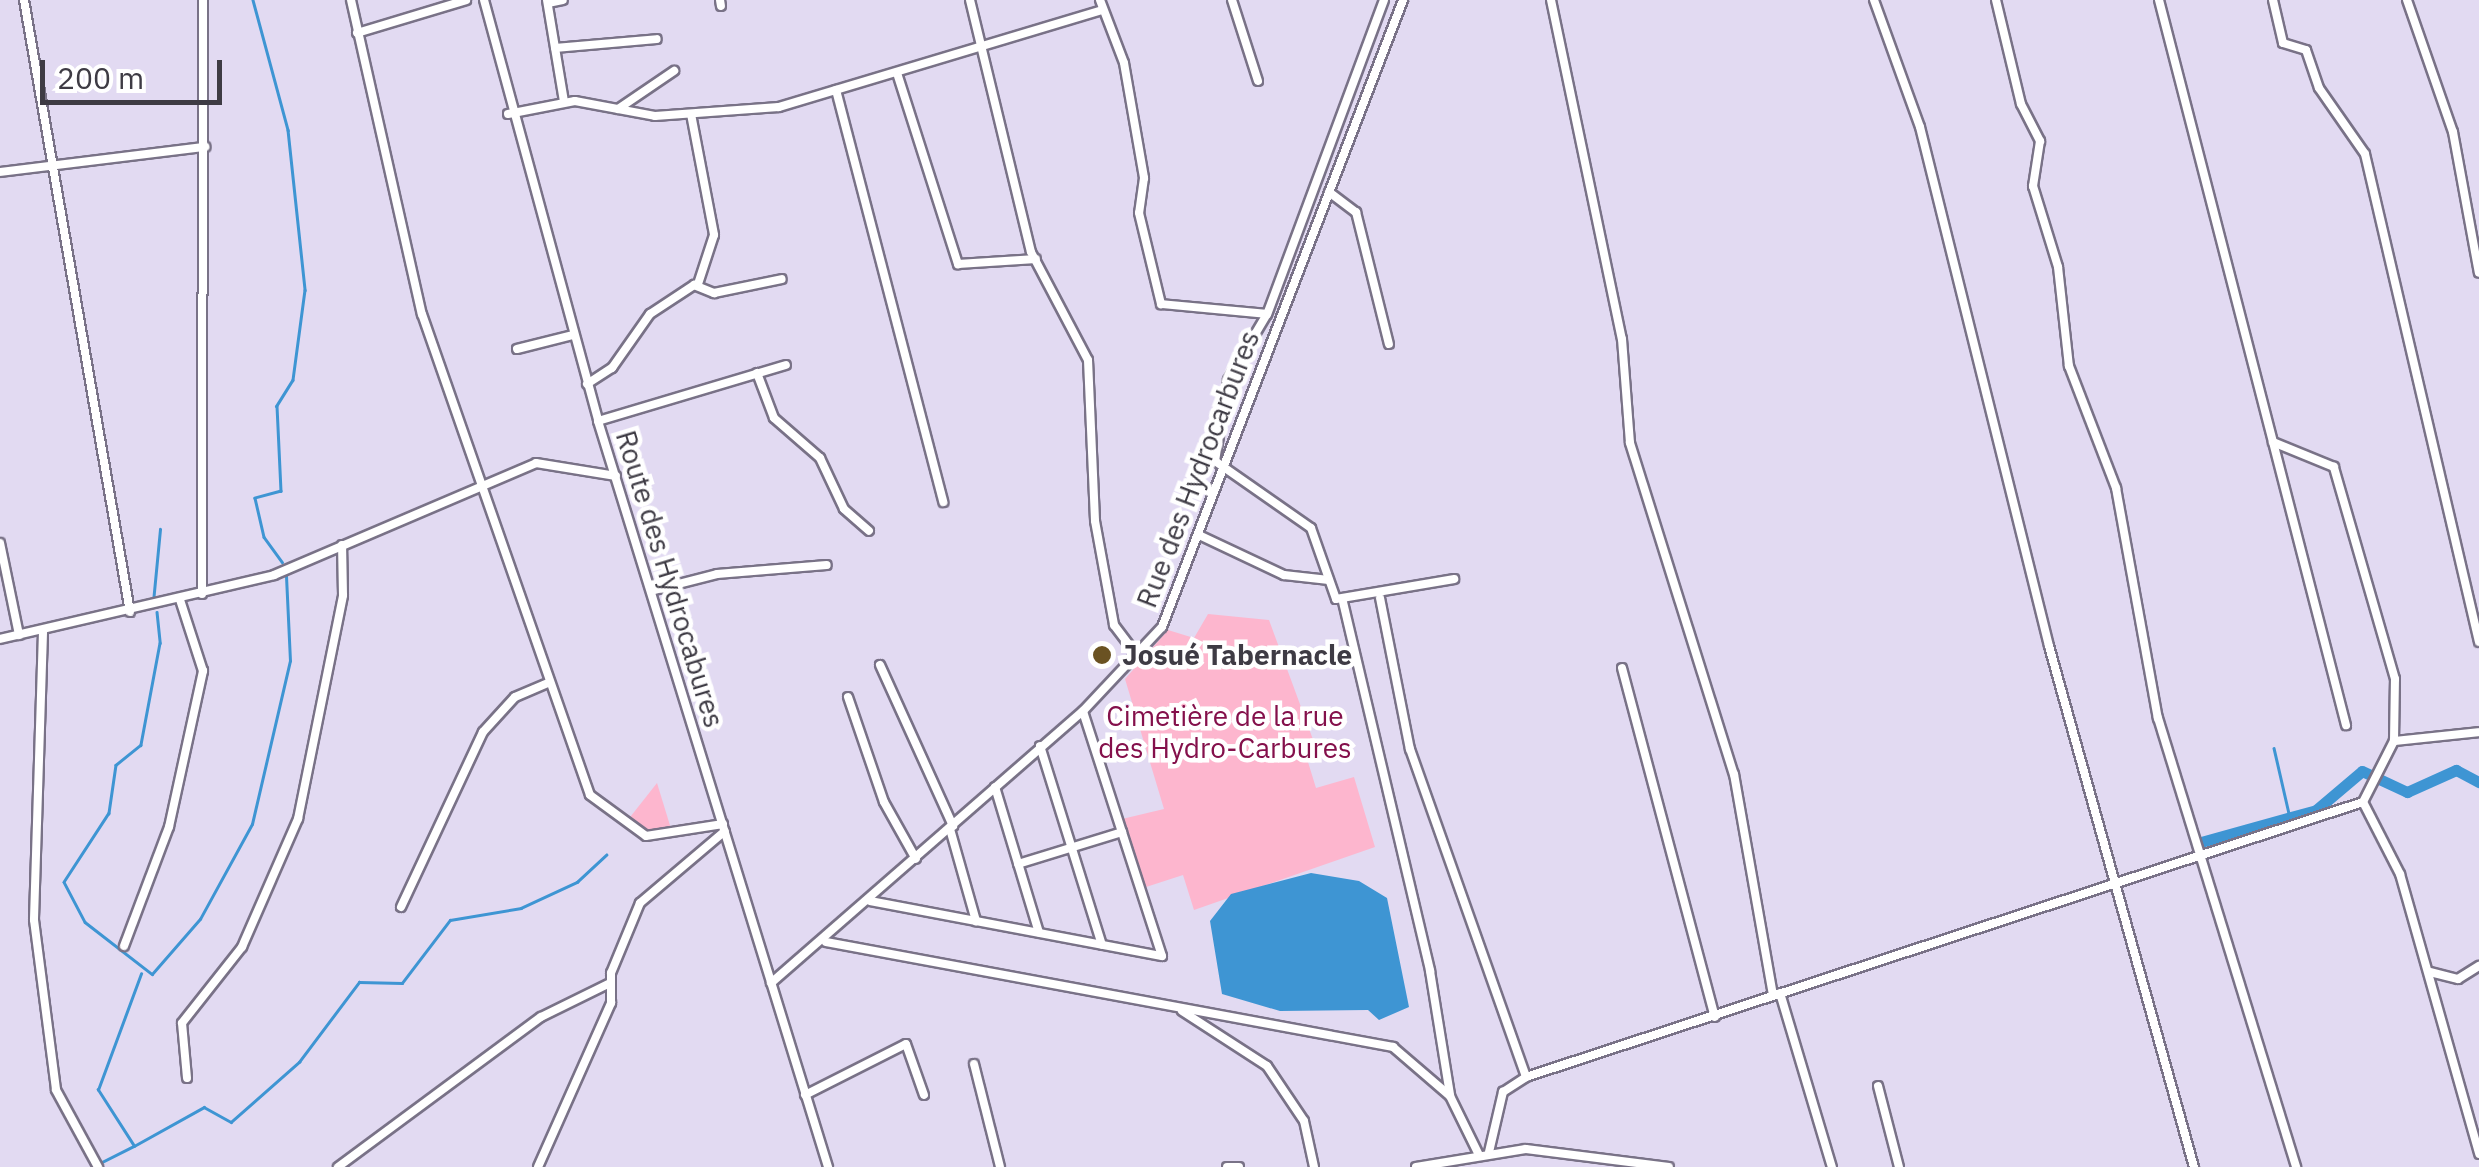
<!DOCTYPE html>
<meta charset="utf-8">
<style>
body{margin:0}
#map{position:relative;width:2479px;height:1167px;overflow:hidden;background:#e2daf2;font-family:"IBM Plex Sans",sans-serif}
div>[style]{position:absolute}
.green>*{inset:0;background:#fdb6ce}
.water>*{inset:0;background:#3e95d3}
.stream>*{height:2.5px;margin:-1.25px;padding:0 1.25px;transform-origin:1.25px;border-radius:1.25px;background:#3e95d3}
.river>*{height:11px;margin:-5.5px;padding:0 5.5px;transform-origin:5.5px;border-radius:5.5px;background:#3e95d3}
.roads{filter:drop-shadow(2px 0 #797287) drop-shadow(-2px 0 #797287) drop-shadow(0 2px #797287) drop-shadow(0 -2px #797287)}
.minor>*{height:8px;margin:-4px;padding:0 4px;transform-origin:4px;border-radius:4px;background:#fff}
.dots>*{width:28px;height:28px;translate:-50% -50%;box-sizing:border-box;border:5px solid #fff;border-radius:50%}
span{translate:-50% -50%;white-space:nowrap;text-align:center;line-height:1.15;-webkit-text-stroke:9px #fff;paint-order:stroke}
.street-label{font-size:28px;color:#3e3b44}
.poi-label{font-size:28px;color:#3e3b44;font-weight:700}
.left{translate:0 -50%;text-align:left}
.park-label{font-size:28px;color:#84104b}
.scale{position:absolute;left:40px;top:60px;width:182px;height:45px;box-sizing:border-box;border:5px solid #3e3b44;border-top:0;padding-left:12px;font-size:30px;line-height:35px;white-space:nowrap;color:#3e3b44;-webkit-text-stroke:8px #fff;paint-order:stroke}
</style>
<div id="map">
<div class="green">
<i style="clip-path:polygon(1208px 614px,1269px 620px,1315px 745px,1304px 749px,1316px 788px,1354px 777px,1375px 847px,1194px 910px,1183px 875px,1143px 888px,1122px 819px,1164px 809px,1125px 679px,1168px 630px,1194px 638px)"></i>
<i style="clip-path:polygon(657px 783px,672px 832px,647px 833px,627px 821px)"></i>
</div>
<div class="water">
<i style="clip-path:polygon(1311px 873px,1359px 881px,1387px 898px,1409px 1007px,1379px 1020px,1368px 1010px,1280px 1011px,1222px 994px,1210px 921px,1231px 894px)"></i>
</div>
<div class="stream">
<i style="left:253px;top:0;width:135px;rotate:74.9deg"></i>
<i style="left:288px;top:130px;width:161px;rotate:83.9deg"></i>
<i style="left:305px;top:290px;width:91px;rotate:97.6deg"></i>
<i style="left:293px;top:380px;width:31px;rotate:122deg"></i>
<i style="left:277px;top:406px;width:85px;rotate:87.3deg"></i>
<i style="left:281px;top:491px;width:27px;rotate:165deg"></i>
<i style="left:255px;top:498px;width:40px;rotate:77deg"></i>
<i style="left:264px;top:537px;width:31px;rotate:54deg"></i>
<i style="left:153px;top:602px;width:73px;rotate:-84.5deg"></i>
<i style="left:157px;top:612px;width:31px;rotate:84deg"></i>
<i style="left:160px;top:643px;width:104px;rotate:100.6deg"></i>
<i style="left:141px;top:745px;width:32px;rotate:141deg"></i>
<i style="left:116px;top:765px;width:49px;rotate:98.3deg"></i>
<i style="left:109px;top:813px;width:82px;rotate:123.1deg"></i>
<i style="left:64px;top:882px;width:45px;rotate:62.3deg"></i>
<i style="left:85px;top:922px;width:85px;rotate:37.8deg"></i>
<i style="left:152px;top:974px;width:73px;rotate:-48.9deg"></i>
<i style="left:200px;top:919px;width:108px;rotate:-61.3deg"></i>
<i style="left:252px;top:824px;width:167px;rotate:-76.9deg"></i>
<i style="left:290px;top:661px;width:85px;rotate:-92.7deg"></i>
<i style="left:2274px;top:748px;width:72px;rotate:77.1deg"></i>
<i style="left:134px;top:1146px;width:80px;rotate:-29.1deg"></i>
<i style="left:204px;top:1107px;width:31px;rotate:29deg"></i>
<i style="left:231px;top:1122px;width:91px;rotate:-41.4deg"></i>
<i style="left:299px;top:1062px;width:100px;rotate:-53.1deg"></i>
<i style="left:359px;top:982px;width:43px;rotate:1.3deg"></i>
<i style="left:402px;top:983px;width:79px;rotate:-52.7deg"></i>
<i style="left:450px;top:920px;width:72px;rotate:-9.6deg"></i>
<i style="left:521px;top:908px;width:62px;rotate:-24.9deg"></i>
<i style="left:577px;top:882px;width:40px;rotate:-43deg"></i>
<i style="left:92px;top:1167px;width:47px;rotate:-26.6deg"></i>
<i style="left:134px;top:1146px;width:67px;rotate:-122.7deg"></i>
<i style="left:98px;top:1090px;width:124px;rotate:-69.7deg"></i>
</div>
<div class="river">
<i style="left:2201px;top:842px;width:119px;rotate:-15.5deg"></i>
<i style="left:2316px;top:810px;width:60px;rotate:-40.3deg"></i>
<i style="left:2362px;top:771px;width:50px;rotate:25deg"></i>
<i style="left:2407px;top:792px;width:54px;rotate:-24.2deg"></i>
<i style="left:2456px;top:770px;width:26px;rotate:28deg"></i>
</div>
<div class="roads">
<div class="minor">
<i style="left:24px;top:0;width:621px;rotate:80.17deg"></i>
<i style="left:351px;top:0;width:322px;rotate:77.3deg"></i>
<i style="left:422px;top:314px;width:509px;rotate:70.75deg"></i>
<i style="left:590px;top:795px;width:69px;rotate:36.2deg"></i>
<i style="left:646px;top:836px;width:78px;rotate:-8.9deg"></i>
<i style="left:484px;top:0;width:436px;rotate:74.8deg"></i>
<i style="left:598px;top:421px;width:781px;rotate:72.86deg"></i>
<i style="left:547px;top:0;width:103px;rotate:80.5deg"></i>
<i style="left:720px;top:0;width:6px;rotate:81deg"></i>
<i style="left:970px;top:0;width:259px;rotate:76.4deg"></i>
<i style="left:1031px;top:252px;width:122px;rotate:62.2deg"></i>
<i style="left:1088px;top:360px;width:161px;rotate:87.5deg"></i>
<i style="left:1095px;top:521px;width:106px;rotate:79.6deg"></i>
<i style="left:1114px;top:625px;width:41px;rotate:52.9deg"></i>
<i style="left:1100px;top:0;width:67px;rotate:69.1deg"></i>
<i style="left:1124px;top:63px;width:117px;rotate:80.1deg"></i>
<i style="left:1144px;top:178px;width:35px;rotate:98deg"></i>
<i style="left:1139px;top:213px;width:94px;rotate:76.4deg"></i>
<i style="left:1161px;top:304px;width:106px;rotate:5.4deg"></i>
<i style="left:1232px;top:0;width:85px;rotate:72.2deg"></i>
<i style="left:1384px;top:0;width:335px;rotate:110.4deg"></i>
<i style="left:1267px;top:314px;width:77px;rotate:120.6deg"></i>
<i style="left:1228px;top:380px;width:82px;rotate:99.1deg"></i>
<i style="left:1215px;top:461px;width:117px;rotate:34.9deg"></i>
<i style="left:1311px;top:528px;width:75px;rotate:70.6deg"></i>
<i style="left:1336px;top:599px;width:120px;rotate:-9.6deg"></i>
<i style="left:1551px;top:0;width:346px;rotate:78.2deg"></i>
<i style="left:1622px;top:339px;width:104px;rotate:85.6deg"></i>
<i style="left:1630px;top:443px;width:347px;rotate:72.6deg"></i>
<i style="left:1734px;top:774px;width:224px;rotate:80deg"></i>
<i style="left:1874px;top:0;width:135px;rotate:70.1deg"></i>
<i style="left:1920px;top:127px;width:535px;rotate:76.04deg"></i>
<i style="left:2049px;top:646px;width:541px;rotate:74.45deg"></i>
<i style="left:1996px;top:0;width:107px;rotate:76.5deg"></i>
<i style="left:2021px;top:104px;width:42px;rotate:62.8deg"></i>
<i style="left:2040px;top:141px;width:46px;rotate:98.8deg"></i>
<i style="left:2033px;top:186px;width:85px;rotate:72.8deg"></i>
<i style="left:2058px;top:267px;width:100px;rotate:83.7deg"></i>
<i style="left:2069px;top:366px;width:131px;rotate:68.9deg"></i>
<i style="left:2116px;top:488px;width:234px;rotate:79.7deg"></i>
<i style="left:2158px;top:718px;width:470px;rotate:72.9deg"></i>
<i style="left:2159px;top:0;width:749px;rotate:75.54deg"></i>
<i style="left:2273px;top:0;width:44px;rotate:76.9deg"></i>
<i style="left:2283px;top:43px;width:24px;rotate:17deg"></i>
<i style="left:2306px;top:50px;width:40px;rotate:71.1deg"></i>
<i style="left:2319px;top:88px;width:80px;rotate:55.1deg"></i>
<i style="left:2365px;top:154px;width:501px;rotate:76.85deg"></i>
<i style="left:2407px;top:0;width:140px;rotate:70.8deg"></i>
<i style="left:2453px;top:132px;width:143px;rotate:79.6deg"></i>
<i style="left:548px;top:3px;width:15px;rotate:-11deg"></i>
<i style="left:357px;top:33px;width:114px;rotate:-16.8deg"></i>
<i style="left:555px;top:48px;width:102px;rotate:-5deg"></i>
<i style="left:897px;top:73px;width:201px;rotate:72.3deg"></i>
<i style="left:958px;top:264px;width:78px;rotate:-3.7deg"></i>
<i style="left:836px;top:90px;width:426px;rotate:75.4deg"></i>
<i style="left:618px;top:109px;width:68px;rotate:-34.2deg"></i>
<i style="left:508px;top:114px;width:68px;rotate:-11deg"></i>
<i style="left:575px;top:101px;width:81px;rotate:10.6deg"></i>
<i style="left:655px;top:116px;width:124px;rotate:-4.2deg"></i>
<i style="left:779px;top:107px;width:337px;rotate:-16.7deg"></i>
<i style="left:691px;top:114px;width:123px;rotate:79.2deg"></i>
<i style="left:714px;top:235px;width:52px;rotate:108.1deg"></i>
<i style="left:0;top:172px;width:207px;rotate:-7deg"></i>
<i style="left:1329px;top:192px;width:34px;rotate:37deg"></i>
<i style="left:1356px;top:212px;width:136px;rotate:76deg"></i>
<i style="left:517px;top:349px;width:58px;rotate:-14deg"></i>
<i style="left:757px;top:373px;width:48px;rotate:69.3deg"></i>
<i style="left:774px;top:418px;width:61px;rotate:41deg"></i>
<i style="left:820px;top:458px;width:56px;rotate:64.8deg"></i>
<i style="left:844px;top:509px;width:33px;rotate:41deg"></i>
<i style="left:587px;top:384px;width:30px;rotate:-33deg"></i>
<i style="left:612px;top:368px;width:66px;rotate:-54.9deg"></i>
<i style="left:650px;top:314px;width:53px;rotate:-33.4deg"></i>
<i style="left:694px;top:285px;width:22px;rotate:22deg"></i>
<i style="left:714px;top:293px;width:69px;rotate:-11.6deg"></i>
<i style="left:598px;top:421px;width:196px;rotate:-16.6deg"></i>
<i style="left:1199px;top:535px;width:94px;rotate:25.2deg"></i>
<i style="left:1284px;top:575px;width:45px;rotate:6.3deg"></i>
<i style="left:0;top:543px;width:94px;rotate:78.3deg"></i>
<i style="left:651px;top:591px;width:68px;rotate:-14.4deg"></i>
<i style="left:717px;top:574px;width:110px;rotate:-4.7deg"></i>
<i style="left:202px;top:594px;width:594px;rotate:-89.9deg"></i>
<i style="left:1380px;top:598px;width:154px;rotate:78.8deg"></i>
<i style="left:1410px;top:749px;width:348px;rotate:70.5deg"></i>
<i style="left:1343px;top:602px;width:379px;rotate:76.7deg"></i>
<i style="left:1430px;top:971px;width:126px;rotate:80.8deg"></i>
<i style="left:43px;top:632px;width:288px;rotate:91.8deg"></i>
<i style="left:34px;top:920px;width:171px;rotate:82.6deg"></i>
<i style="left:56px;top:1090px;width:88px;rotate:61.4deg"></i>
<i style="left:0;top:639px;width:281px;rotate:-13.1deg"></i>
<i style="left:274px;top:575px;width:285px;rotate:-23.1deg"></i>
<i style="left:536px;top:463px;width:81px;rotate:9.2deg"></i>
<i style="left:880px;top:665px;width:177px;rotate:65.6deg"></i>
<i style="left:1622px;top:668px;width:361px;rotate:75.1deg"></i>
<i style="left:848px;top:697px;width:111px;rotate:71.1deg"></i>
<i style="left:884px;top:802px;width:65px;rotate:60.7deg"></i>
<i style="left:2394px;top:741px;width:85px;rotate:-6deg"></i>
<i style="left:1040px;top:746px;width:208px;rotate:72.7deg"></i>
<i style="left:995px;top:787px;width:152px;rotate:73.2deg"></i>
<i style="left:2363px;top:802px;width:81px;rotate:62.8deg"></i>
<i style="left:2400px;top:874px;width:291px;rotate:74.2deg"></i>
<i style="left:950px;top:829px;width:96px;rotate:74.2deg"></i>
<i style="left:1018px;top:864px;width:109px;rotate:-17.1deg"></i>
<i style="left:870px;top:901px;width:297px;rotate:10.7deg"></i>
<i style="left:1162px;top:956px;width:257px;rotate:-107.9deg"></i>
<i style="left:401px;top:907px;width:193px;rotate:-64.9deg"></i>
<i style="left:483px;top:732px;width:47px;rotate:-47.6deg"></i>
<i style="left:515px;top:697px;width:36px;rotate:-23deg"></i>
<i style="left:826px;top:942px;width:577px;rotate:10.49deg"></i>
<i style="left:1393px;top:1047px;width:75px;rotate:40.7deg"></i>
<i style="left:1450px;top:1096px;width:64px;rotate:63.8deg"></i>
<i style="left:124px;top:946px;width:127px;rotate:-69.3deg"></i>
<i style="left:169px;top:827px;width:160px;rotate:-77.7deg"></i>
<i style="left:203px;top:671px;width:75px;rotate:-107.9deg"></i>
<i style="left:2430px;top:972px;width:29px;rotate:14deg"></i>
<i style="left:2458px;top:979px;width:25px;rotate:-32deg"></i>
<i style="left:771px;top:983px;width:414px;rotate:-41.1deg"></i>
<i style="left:1083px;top:711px;width:115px;rotate:-46.8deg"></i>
<i style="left:1162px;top:627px;width:672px;rotate:-68.97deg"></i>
<i style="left:1780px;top:993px;width:182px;rotate:73.4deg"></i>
<i style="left:1182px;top:1011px;width:101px;rotate:32.9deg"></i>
<i style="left:1267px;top:1066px;width:66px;rotate:56.1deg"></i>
<i style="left:1304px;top:1121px;width:47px;rotate:77.7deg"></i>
<i style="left:974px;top:1064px;width:106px;rotate:75.8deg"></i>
<i style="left:187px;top:1078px;width:55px;rotate:-95.2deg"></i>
<i style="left:182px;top:1023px;width:97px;rotate:-51.7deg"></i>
<i style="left:242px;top:947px;width:140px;rotate:-66.4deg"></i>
<i style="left:298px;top:819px;width:228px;rotate:-78.6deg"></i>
<i style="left:343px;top:595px;width:50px;rotate:-91.1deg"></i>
<i style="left:1878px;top:1086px;width:84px;rotate:75.5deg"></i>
<i style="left:805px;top:1095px;width:113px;rotate:-26.8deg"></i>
<i style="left:906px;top:1044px;width:54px;rotate:70.6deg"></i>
<i style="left:1489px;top:1152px;width:62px;rotate:-76.9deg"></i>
<i style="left:1503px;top:1092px;width:27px;rotate:-33deg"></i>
<i style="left:1526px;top:1077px;width:881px;rotate:-18.19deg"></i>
<i style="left:2363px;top:802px;width:68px;rotate:-63.1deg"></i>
<i style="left:2394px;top:741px;width:62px;rotate:-89.1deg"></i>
<i style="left:2395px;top:679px;width:221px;rotate:-106.1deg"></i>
<i style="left:2334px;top:467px;width:66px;rotate:-157.7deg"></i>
<i style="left:338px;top:1167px;width:252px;rotate:-36.5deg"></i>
<i style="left:541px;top:1017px;width:77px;rotate:-26.2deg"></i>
<i style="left:538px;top:1167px;width:180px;rotate:-66deg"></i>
<i style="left:611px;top:1003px;width:30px;rotate:-90deg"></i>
<i style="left:611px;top:973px;width:76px;rotate:-67.5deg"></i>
<i style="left:640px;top:903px;width:111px;rotate:-40.3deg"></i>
<i style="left:1227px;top:1167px;width:12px"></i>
<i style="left:1416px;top:1167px;width:111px;rotate:-9.3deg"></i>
<i style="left:1526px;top:1149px;width:144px;rotate:7.2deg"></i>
</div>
</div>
<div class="dots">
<i style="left:1102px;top:655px;background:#6a5222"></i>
</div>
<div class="street-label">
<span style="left:1198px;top:469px;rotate:-69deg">Rue des Hydrocarbures</span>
<span style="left:670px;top:579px;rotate:73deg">Route des Hydrocabures</span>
</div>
<div class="poi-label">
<span class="left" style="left:1122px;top:655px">Josué Tabernacle</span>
</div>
<div class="park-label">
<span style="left:1225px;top:732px">Cimetière de la rue<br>des Hydro-Carbures</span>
</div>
<div class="scale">200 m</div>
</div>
